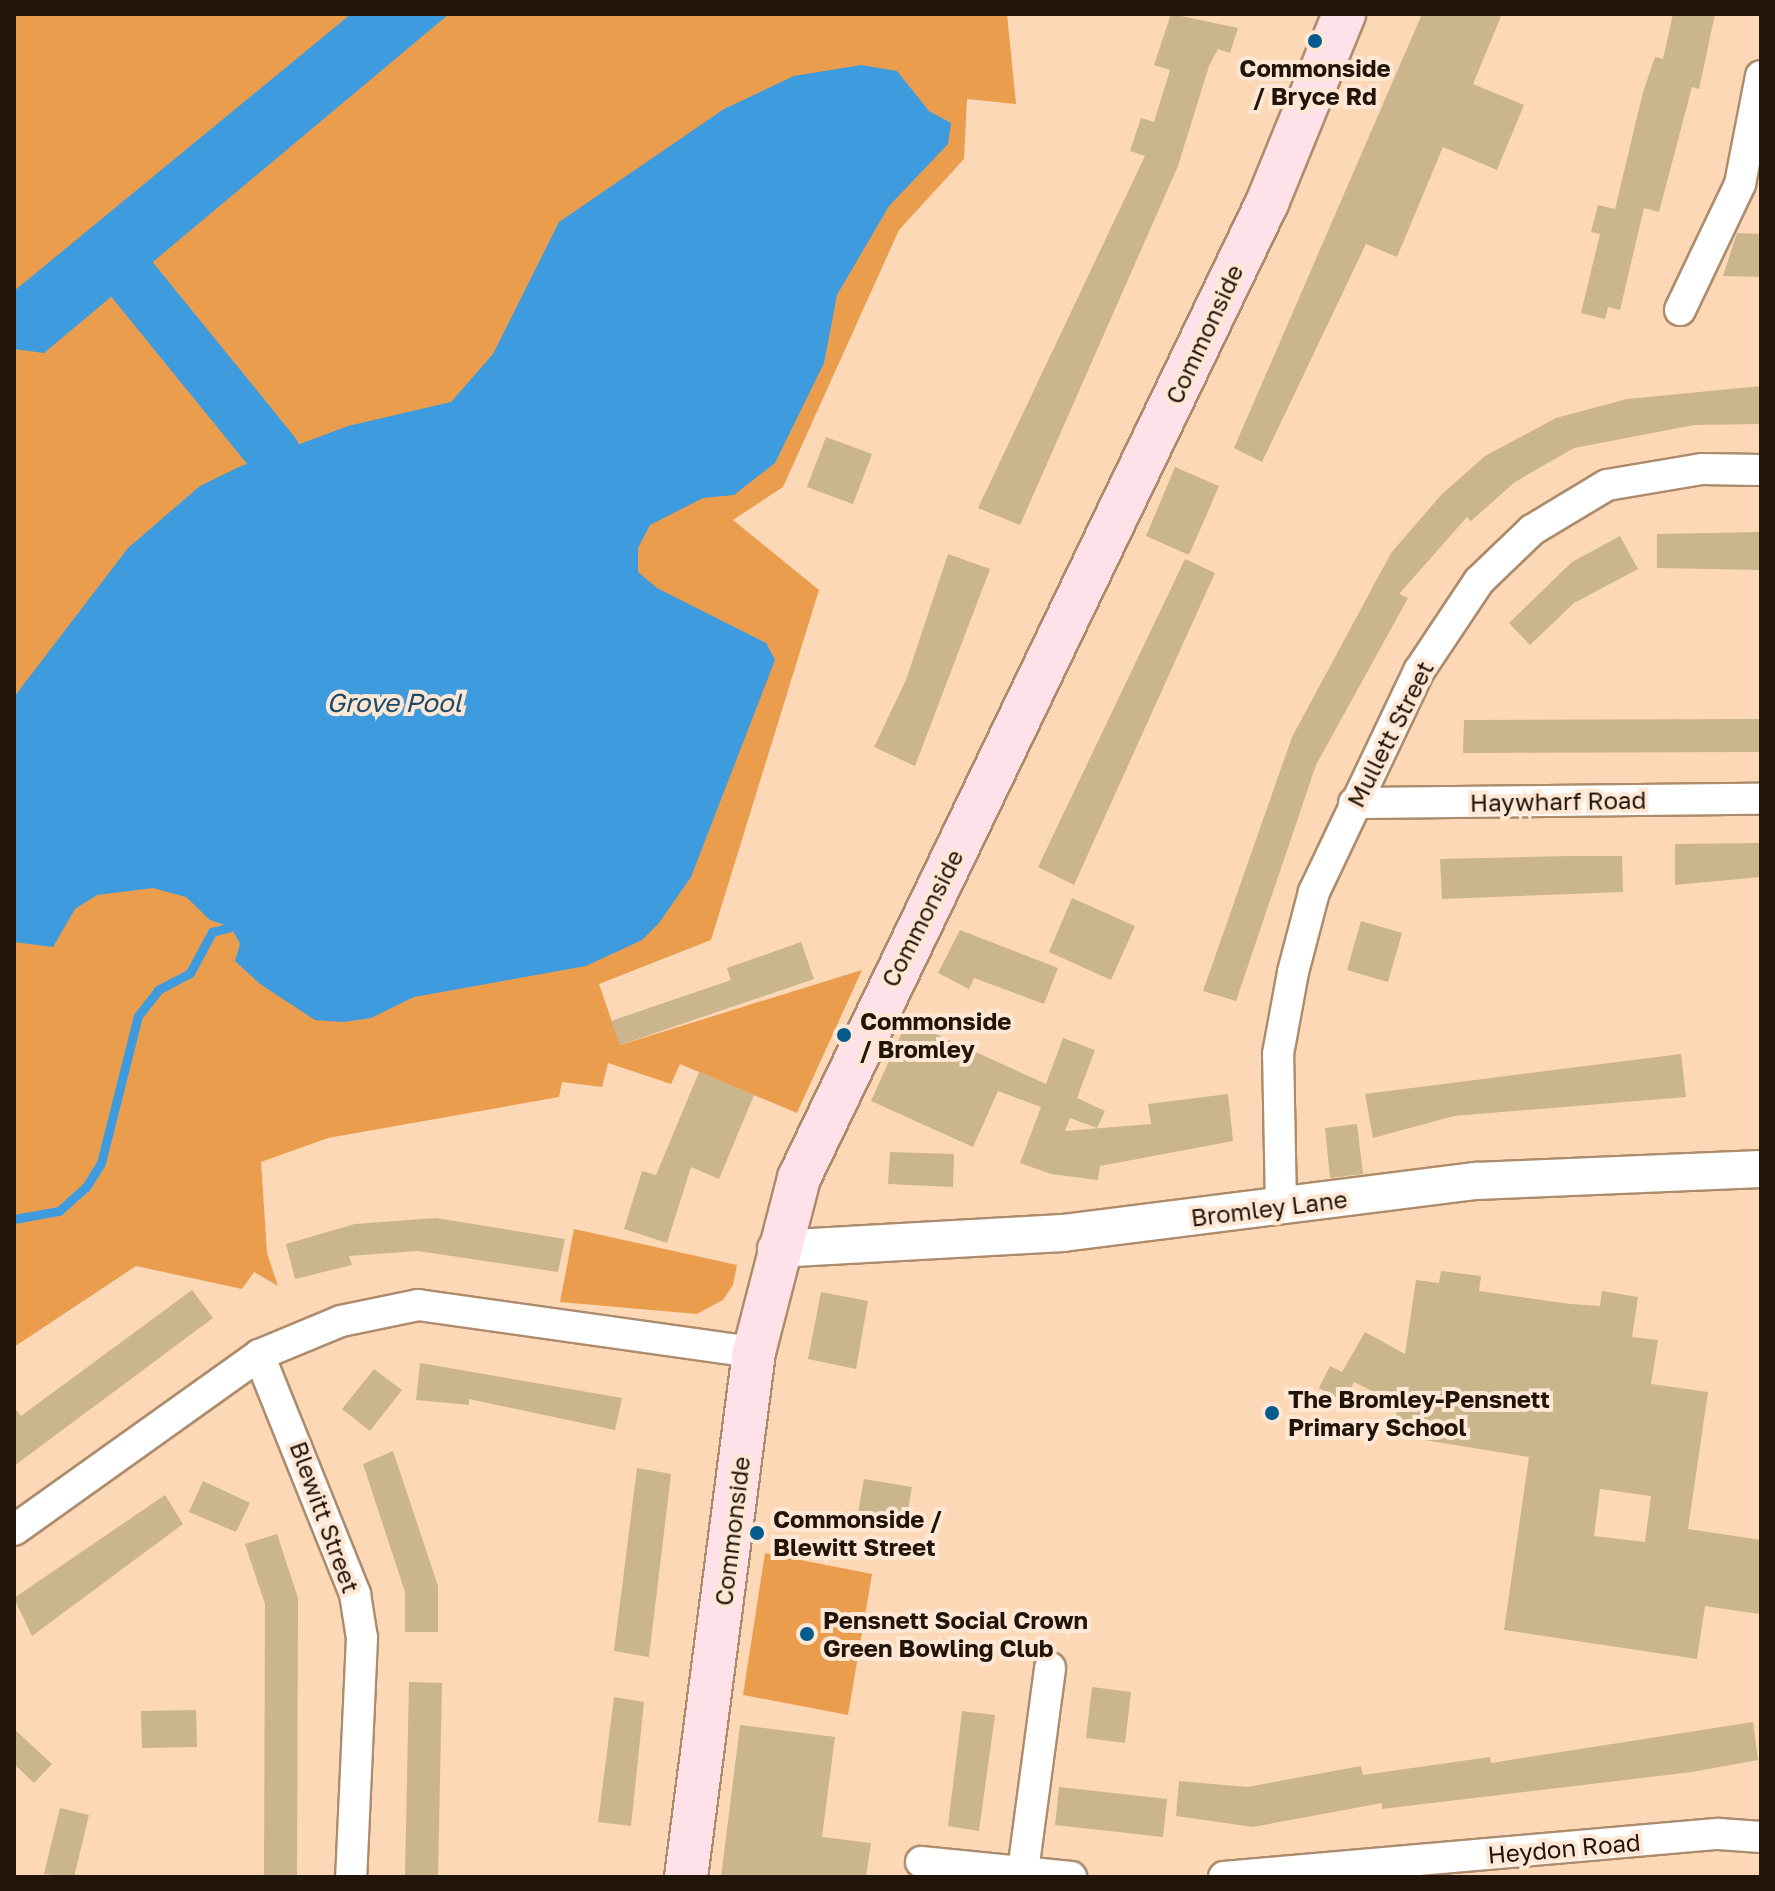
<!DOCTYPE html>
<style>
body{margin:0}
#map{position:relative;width:1775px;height:1891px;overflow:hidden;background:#fcd8b7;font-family:"Golos Text",sans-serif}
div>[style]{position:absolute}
.green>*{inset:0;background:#eb9d4e}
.water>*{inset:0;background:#3e9bdd}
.stream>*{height:9px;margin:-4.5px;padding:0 4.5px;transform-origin:4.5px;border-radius:4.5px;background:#3e9bdd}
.river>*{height:54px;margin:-27px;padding:0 27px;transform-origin:27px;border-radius:27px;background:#3e9bdd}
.building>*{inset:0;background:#cab58d}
.roads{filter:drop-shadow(2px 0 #ad8c6d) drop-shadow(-2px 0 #ad8c6d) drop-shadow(0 2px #ad8c6d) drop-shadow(0 -2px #ad8c6d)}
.minor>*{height:30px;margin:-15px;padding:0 15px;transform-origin:15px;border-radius:15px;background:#fff}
.tertiary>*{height:36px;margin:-18px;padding:0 18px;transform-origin:18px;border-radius:18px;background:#fff}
.secondary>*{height:42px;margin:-21px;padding:0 21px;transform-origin:21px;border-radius:21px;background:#ffe1e9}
.dots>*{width:22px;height:22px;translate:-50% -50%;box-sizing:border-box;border:4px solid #fee8d5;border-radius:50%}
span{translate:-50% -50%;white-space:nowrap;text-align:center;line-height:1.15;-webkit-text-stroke:8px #fee8d5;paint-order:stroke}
.poi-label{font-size:24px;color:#211408;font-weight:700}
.left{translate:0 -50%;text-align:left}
.street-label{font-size:24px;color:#211408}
.water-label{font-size:26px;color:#194a6c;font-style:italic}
.frame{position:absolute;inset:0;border:16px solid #211408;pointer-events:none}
</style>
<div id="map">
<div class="green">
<i style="clip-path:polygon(14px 14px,1007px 14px,1016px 104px,967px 99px,964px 159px,899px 230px,783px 487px,733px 520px,819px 590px,711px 940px,599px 984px,620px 1045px,862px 970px,797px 1113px,680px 1064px,671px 1084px,608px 1063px,602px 1087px,562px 1082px,559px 1097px,328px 1138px,261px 1162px,267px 1253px,278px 1286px,254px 1272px,242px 1289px,136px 1266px,14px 1347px)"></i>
<i style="clip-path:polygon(574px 1229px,737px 1265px,733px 1285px,723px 1300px,697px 1314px,560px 1302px)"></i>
<i style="clip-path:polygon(765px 1553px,872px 1574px,848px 1715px,743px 1695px)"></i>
</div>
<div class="water">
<i style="clip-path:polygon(351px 14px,449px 14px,44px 353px,14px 349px,14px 291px)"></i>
<i style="clip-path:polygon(861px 65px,897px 71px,929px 111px,951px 123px,948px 144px,889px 206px,837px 295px,824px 363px,775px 463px,734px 495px,703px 498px,650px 525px,638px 548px,638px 572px,657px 588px,766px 643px,775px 660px,691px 877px,659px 923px,642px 940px,586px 966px,414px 997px,371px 1018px,343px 1022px,315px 1020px,260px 984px,235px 961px,240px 944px,231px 927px,210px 920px,186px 897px,153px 888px,97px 895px,75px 909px,53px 947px,14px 942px,14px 697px,128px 548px,200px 486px,239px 467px,348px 426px,451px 402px,493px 354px,559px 222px,724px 109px,794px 76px)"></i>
</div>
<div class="stream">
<i style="left:14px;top:1219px;width:46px;rotate:-10.1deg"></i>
<i style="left:59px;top:1211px;width:36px;rotate:-42deg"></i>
<i style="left:86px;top:1187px;width:28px;rotate:-58deg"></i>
<i style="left:101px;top:1163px;width:152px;rotate:-75.9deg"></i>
<i style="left:138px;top:1016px;width:33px;rotate:-52deg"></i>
<i style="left:158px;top:990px;width:36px;rotate:-28deg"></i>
<i style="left:190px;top:973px;width:47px;rotate:-61.8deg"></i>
<i style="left:212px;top:932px;width:20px;rotate:-15deg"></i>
</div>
<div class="river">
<i style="left:130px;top:277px;width:228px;rotate:50.9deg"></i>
</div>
<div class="building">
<i style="clip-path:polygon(1171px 14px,1238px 28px,1230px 53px,1218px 49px,1209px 66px,1178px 166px,1020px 525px,978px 508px,1145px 156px,1130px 151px,1141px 118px,1154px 122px,1170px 70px,1154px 65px)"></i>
<i style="clip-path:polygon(1422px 14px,1502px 14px,1473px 84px,1524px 105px,1497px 170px,1443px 147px,1397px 257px,1366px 244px,1262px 462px,1234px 448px)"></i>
<i style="clip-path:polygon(1673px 14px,1715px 14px,1699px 89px,1692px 87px,1659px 212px,1644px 208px,1620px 310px,1608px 307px,1605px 319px,1581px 313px,1600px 234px,1591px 232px,1598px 205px,1615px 209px,1643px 92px,1655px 57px,1663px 59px)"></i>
<i style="clip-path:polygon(1737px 233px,1761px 234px,1761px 277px,1723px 276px)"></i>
<i style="clip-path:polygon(1761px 386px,1761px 424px,1694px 425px,1574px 448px,1515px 482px,1471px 521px,1467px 517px,1399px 594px,1408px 598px,1316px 765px,1236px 1001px,1203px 991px,1292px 737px,1391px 553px,1442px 494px,1485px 456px,1556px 418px,1627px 399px)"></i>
<i style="clip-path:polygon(826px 437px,872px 454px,853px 504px,807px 487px)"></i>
<i style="clip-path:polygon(1175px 467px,1219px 486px,1189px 555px,1146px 536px)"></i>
<i style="clip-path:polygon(1761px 532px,1761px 570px,1657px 568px,1657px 534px)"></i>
<i style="clip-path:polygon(1620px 536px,1638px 569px,1574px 603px,1530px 645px,1509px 623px,1572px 562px)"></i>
<i style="clip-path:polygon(948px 554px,990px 569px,915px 766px,874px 747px,906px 680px)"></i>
<i style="clip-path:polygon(1185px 559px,1215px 573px,1074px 885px,1038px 867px)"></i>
<i style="clip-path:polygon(1761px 719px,1761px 752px,1463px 753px,1464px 720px)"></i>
<i style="clip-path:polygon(1761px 843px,1761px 877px,1675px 885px,1675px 844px)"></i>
<i style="clip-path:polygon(1570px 856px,1622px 856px,1623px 892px,1442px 899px,1440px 859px)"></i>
<i style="clip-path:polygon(1072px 898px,1135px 926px,1111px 980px,1049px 952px)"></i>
<i style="clip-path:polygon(1361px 921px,1402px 933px,1388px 982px,1347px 970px)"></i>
<i style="clip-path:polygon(960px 930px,1058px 968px,1044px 1004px,974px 978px,969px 989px,938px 973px)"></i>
<i style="clip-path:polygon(801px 942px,814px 979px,620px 1045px,611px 1021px,731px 980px,727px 968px)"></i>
<i style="clip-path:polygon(907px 1021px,1046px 1084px,1063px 1038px,1095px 1050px,1077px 1098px,1105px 1111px,1097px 1128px,1070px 1118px,1065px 1131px,1151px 1124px,1148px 1104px,1228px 1094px,1233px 1141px,1100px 1166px,1098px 1180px,1051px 1174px,1020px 1163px,1041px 1107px,998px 1091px,973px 1147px,871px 1101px)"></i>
<i style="clip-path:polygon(1681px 1054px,1686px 1097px,1454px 1116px,1373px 1138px,1365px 1094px)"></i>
<i style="clip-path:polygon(699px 1072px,754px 1095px,719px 1179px,691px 1167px,667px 1243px,624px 1229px,642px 1171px,656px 1175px)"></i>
<i style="clip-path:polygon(1357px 1124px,1363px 1174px,1330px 1178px,1325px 1128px)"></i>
<i style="clip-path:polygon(890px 1152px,954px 1154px,953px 1187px,888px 1184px)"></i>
<i style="clip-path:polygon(436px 1218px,565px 1239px,558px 1272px,418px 1251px,349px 1256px,352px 1265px,295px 1279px,286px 1244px,355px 1224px)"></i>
<i style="clip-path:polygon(evenodd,1441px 1271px,1481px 1276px,1479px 1291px,1570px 1304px,1600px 1306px,1602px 1291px,1638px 1297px,1632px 1337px,1658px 1340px,1651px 1384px,1708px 1392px,1688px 1529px,1761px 1540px,1759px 1614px,1705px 1606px,1697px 1659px,1504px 1630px,1529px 1457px,1393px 1435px,1398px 1404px,1354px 1382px,1345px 1402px,1319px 1388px,1330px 1366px,1342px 1372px,1365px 1332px,1405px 1354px,1416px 1280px,1439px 1283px,1441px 1271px,1600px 1489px,1651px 1496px,1645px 1542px,1594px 1536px,1600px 1489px)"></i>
<i style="clip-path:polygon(192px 1290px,213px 1318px,14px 1466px,14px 1407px,21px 1416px)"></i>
<i style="clip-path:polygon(821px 1292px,868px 1301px,856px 1369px,808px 1359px)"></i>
<i style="clip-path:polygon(420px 1363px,622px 1398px,615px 1430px,469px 1399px,469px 1405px,416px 1400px)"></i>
<i style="clip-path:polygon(374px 1369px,402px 1390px,370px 1431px,342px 1409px)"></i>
<i style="clip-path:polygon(393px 1451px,438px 1586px,438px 1632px,405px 1632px,405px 1592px,363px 1464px)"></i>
<i style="clip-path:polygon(637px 1468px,671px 1474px,649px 1657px,614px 1651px)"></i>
<i style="clip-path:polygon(864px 1479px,912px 1487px,906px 1521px,858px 1513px)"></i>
<i style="clip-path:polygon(203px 1481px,250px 1503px,236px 1532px,189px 1512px)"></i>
<i style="clip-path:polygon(165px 1495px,183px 1524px,32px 1636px,14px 1598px)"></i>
<i style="clip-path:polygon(277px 1534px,298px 1598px,297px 1876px,264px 1875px,265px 1604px,245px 1544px)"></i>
<i style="clip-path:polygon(409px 1682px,442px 1683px,438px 1876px,405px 1876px)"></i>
<i style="clip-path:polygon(1092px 1687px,1131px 1692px,1125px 1743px,1086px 1738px)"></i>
<i style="clip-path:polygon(614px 1697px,644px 1702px,631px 1826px,598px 1822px)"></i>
<i style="clip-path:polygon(196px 1710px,197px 1747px,142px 1748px,141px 1711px)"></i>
<i style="clip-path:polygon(962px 1711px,995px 1715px,979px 1831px,948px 1826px)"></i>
<i style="clip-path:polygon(1753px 1722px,1758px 1760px,1692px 1772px,1382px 1809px,1382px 1803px,1253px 1827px,1176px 1816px,1179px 1781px,1247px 1787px,1361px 1766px,1363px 1775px,1490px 1757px,1491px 1763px)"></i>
<i style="clip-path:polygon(740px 1725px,835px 1737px,822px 1837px,871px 1843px,866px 1877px,721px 1877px)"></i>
<i style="clip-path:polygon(14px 1729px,52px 1764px,34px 1783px,14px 1764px)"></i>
<i style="clip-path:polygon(1059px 1787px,1167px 1799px,1163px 1837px,1055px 1825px)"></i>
<i style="clip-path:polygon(60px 1808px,89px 1815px,74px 1877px,44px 1874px)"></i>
</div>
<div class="roads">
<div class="minor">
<i style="left:1680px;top:310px;width:140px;rotate:-64.5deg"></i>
<i style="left:1740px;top:184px;width:110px;rotate:-79deg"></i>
<i style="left:1354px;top:803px;width:407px;rotate:-0.6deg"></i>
<i style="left:1281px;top:1206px;width:152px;rotate:-91.1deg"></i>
<i style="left:1278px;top:1054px;width:83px;rotate:-79.6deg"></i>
<i style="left:1293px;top:972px;width:83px;rotate:-75.3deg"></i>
<i style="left:1314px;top:892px;width:245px;rotate:-64.6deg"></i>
<i style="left:1419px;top:671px;width:108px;rotate:-56.3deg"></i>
<i style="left:1479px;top:581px;width:74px;rotate:-43.9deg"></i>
<i style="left:1532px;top:530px;width:87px;rotate:-31deg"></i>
<i style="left:1607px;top:485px;width:96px;rotate:-9.6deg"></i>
<i style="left:1702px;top:469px;width:59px;rotate:1deg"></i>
<i style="left:259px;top:1355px;width:258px;rotate:68.1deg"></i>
<i style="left:355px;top:1594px;width:45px;rotate:81deg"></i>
<i style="left:362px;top:1638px;width:239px;rotate:92.6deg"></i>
<i style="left:14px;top:1530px;width:301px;rotate:-35.5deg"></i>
<i style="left:259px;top:1355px;width:89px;rotate:-22.5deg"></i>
<i style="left:341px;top:1321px;width:79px;rotate:-11.7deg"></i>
<i style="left:418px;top:1305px;width:339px;rotate:8deg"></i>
<i style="left:921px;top:1862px;width:151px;rotate:5.7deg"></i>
<i style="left:1023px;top:1871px;width:205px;rotate:-82.4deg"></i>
<i style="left:1224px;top:1877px;width:497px;rotate:-5deg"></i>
<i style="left:1719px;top:1834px;width:42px;rotate:4.1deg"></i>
</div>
<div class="tertiary">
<i style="left:776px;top:1249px;width:287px;rotate:-3.2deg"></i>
<i style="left:1063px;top:1233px;width:416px;rotate:-7.2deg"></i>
<i style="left:1476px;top:1181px;width:285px;rotate:-2.4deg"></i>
</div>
<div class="secondary">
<i style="left:686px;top:1877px;width:529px;rotate:-82.62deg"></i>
<i style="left:754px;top:1352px;width:180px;rotate:-75.5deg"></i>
<i style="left:799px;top:1178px;width:1082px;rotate:-64.36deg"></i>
<i style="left:1267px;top:203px;width:204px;rotate:-67.8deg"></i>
</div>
</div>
<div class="dots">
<i style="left:1315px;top:41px;background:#065b8d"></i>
<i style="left:844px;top:1035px;background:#065b8d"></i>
<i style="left:1272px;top:1413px;background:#065b8d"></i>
<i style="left:757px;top:1533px;background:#065b8d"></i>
<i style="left:807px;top:1634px;background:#065b8d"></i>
</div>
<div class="poi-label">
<span style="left:1315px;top:82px">Commonside<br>/ Bryce Rd</span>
<span class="left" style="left:860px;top:1035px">Commonside<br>/ Bromley</span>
<span class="left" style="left:1288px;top:1413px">The Bromley-Pensnett<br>Primary School</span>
<span class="left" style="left:773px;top:1533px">Commonside /<br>Blewitt Street</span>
<span class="left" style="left:823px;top:1634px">Pensnett Social Crown<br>Green Bowling Club</span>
</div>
<div class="street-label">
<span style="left:1204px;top:334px;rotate:-65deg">Commonside</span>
<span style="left:1390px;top:734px;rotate:-63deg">Mullett Street</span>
<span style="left:1558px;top:801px;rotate:-1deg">Haywharf Road</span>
<span style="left:922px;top:918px;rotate:-63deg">Commonside</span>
<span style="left:1269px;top:1208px;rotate:-7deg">Bromley Lane</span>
<span style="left:325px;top:1517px;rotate:70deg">Blewitt Street</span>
<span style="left:732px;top:1531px;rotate:-83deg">Commonside</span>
<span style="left:1564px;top:1848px;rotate:-5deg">Heydon Road</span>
</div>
<div class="water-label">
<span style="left:394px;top:703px">Grove Pool</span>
</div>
<div class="frame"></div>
</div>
